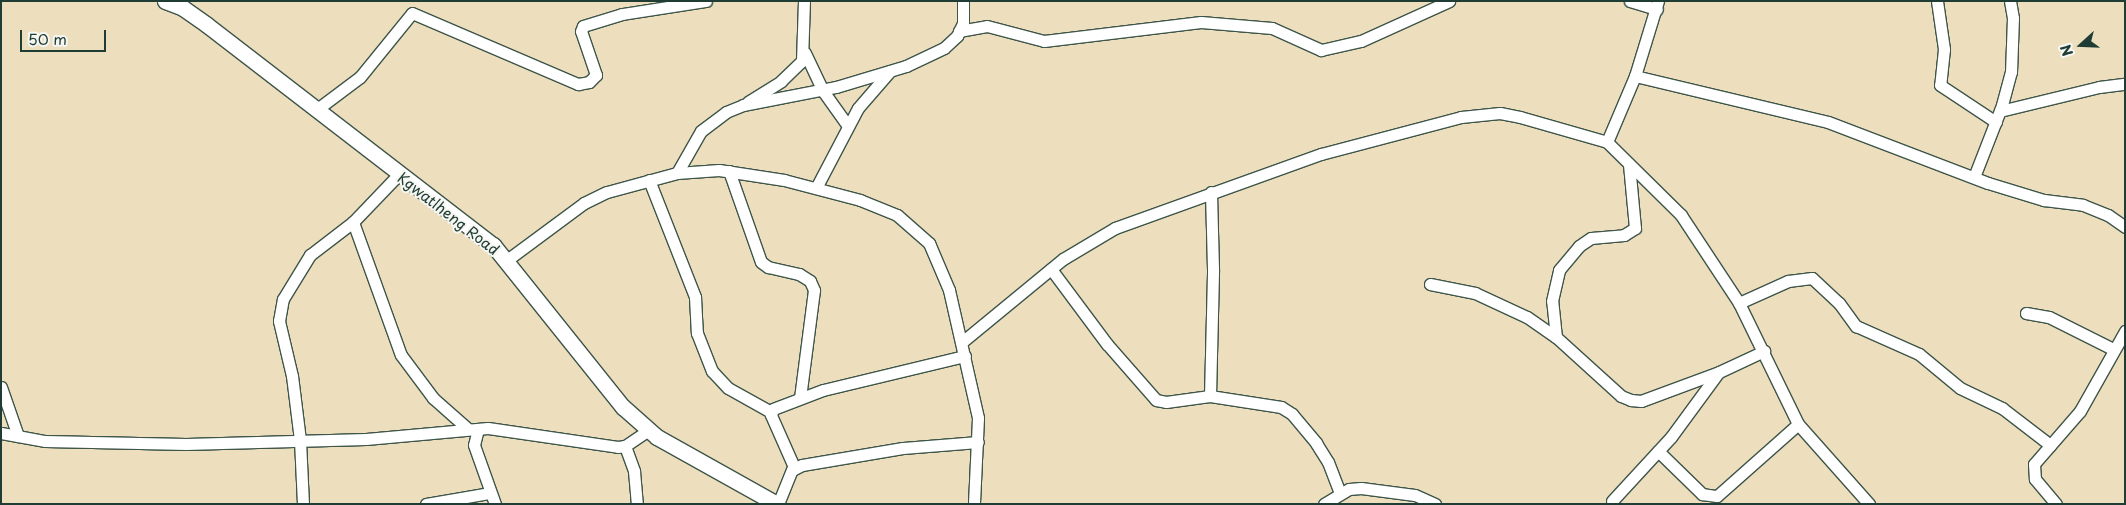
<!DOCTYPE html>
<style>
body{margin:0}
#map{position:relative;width:2126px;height:505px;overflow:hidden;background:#eddfbe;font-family:"Playpen Sans",sans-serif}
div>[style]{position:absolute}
.roads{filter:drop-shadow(1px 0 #3e5549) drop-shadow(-1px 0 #3e5549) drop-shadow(0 1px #3e5549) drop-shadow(0 -1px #3e5549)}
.street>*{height:11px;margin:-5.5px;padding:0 5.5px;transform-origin:5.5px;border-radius:5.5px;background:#fff}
.secondary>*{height:15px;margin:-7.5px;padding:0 7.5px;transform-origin:7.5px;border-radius:7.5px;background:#fff}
span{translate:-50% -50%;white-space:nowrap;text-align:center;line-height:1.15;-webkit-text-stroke:4px #f6f6f2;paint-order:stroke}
.street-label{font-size:15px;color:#1f3d34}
.frame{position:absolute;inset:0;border:2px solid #1f3d34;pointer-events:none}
.north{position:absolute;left:2056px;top:20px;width:50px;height:50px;-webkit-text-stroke:4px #f6f6f2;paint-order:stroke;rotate:250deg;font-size:14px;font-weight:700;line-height:20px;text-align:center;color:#1f3d34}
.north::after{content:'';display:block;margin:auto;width:18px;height:22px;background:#1f3d34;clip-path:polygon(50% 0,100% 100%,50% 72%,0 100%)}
.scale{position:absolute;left:20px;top:30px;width:86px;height:22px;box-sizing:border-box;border:2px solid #1f3d34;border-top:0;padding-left:6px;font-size:15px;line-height:18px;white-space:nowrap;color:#1f3d34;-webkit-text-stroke:4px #f6f6f2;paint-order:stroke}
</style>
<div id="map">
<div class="roads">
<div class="street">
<i style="left:1630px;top:1px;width:28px;rotate:17deg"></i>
<i style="left:1937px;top:1px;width:49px;rotate:81.7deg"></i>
<i style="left:1944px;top:49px;width:36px;rotate:96deg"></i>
<i style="left:1940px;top:85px;width:67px;rotate:33.5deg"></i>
<i style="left:959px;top:31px;width:28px;rotate:-10deg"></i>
<i style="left:987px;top:26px;width:59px;rotate:14.7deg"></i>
<i style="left:1044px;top:41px;width:158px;rotate:-6.9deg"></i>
<i style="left:1201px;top:22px;width:71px;rotate:4.8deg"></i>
<i style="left:1272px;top:28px;width:54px;rotate:24.2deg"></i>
<i style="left:1321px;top:50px;width:41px;rotate:-12.7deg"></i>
<i style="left:1361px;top:41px;width:97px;rotate:-24.4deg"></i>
<i style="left:805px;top:53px;width:42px;rotate:64.7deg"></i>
<i style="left:823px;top:91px;width:43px;rotate:54.5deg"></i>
<i style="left:1635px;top:76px;width:198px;rotate:13.4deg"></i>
<i style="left:1828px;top:122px;width:171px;rotate:20.9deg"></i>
<i style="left:1988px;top:183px;width:59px;rotate:16.9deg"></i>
<i style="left:2044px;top:200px;width:39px;rotate:7deg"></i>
<i style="left:2083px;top:205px;width:27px;rotate:22deg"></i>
<i style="left:2108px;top:215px;width:21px;rotate:35deg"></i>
<i style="left:748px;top:102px;width:39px;rotate:-32deg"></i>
<i style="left:781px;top:81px;width:29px;rotate:-44deg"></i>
<i style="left:802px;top:61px;width:60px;rotate:-88.1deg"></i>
<i style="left:316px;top:110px;width:55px;rotate:-36.9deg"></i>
<i style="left:360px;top:77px;width:82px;rotate:-50.9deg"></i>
<i style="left:412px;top:13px;width:181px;rotate:23.2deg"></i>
<i style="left:578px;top:84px;width:11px;rotate:-10deg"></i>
<i style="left:589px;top:82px;width:10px;rotate:-45deg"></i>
<i style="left:596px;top:75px;width:46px;rotate:-108.8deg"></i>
<i style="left:581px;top:31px;width:5px;rotate:-68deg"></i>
<i style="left:583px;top:26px;width:41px;rotate:-17.1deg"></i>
<i style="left:622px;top:14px;width:85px;rotate:-8.8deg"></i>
<i style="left:2000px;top:111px;width:102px;rotate:-13.6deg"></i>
<i style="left:2099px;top:87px;width:26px;rotate:-7deg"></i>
<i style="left:1607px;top:142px;width:72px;rotate:-67deg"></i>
<i style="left:1635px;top:76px;width:78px;rotate:-73deg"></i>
<i style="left:729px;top:171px;width:96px;rotate:70.6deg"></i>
<i style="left:761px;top:262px;width:9px;rotate:36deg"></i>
<i style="left:768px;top:267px;width:32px;rotate:13deg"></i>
<i style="left:799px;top:274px;width:13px;rotate:32deg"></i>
<i style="left:810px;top:281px;width:10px;rotate:66deg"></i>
<i style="left:814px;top:290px;width:109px;rotate:97.4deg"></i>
<i style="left:677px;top:173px;width:48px;rotate:-60.3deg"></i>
<i style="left:701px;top:131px;width:31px;rotate:-37deg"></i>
<i style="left:726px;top:112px;width:18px;rotate:-22deg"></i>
<i style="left:743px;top:105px;width:95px;rotate:-11deg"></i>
<i style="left:836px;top:87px;width:73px;rotate:-16.7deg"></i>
<i style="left:906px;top:66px;width:42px;rotate:-25.3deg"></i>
<i style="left:944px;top:48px;width:18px;rotate:-43deg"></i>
<i style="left:957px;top:36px;width:14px;rotate:-65deg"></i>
<i style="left:963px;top:23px;width:22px;rotate:-90deg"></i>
<i style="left:1974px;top:177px;width:77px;rotate:-68.7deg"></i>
<i style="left:2002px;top:105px;width:34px;rotate:-75deg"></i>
<i style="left:2011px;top:72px;width:54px;rotate:-87.9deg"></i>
<i style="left:2013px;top:18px;width:17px;rotate:-100deg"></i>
<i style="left:649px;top:180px;width:126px;rotate:68.5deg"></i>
<i style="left:695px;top:297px;width:36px;rotate:87deg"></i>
<i style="left:697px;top:333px;width:41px;rotate:68.5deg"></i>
<i style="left:712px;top:371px;width:23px;rotate:47deg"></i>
<i style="left:728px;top:388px;width:49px;rotate:29.2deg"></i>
<i style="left:816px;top:188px;width:90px;rotate:-62.3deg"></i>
<i style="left:858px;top:108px;width:49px;rotate:-49.1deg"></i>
<i style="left:353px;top:222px;width:141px;rotate:70.2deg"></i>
<i style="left:401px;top:355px;width:54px;rotate:53.3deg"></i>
<i style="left:433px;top:398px;width:47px;rotate:41.5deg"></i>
<i style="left:507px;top:260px;width:96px;rotate:-36.5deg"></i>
<i style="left:584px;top:203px;width:25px;rotate:-26deg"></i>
<i style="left:607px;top:192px;width:73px;rotate:-15.2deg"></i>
<i style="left:677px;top:173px;width:42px;rotate:-4.1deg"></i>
<i style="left:719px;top:170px;width:66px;rotate:8.7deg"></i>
<i style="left:784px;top:180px;width:79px;rotate:14.7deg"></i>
<i style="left:860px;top:200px;width:40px;rotate:22deg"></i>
<i style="left:897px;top:215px;width:43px;rotate:41.2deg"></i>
<i style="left:929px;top:243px;width:51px;rotate:66.9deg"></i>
<i style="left:949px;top:290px;width:131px;rotate:77.2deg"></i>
<i style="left:978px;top:418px;width:86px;rotate:92.7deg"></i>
<i style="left:1051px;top:269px;width:94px;rotate:53.3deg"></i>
<i style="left:1107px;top:344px;width:74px;rotate:48.8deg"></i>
<i style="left:1156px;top:400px;width:10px;rotate:11deg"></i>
<i style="left:1166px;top:402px;width:44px;rotate:-7.8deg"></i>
<i style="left:1210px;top:396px;width:72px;rotate:8.8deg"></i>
<i style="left:1281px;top:407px;width:13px;rotate:32deg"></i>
<i style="left:1292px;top:414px;width:38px;rotate:50deg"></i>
<i style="left:1316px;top:443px;width:22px;rotate:58deg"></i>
<i style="left:1328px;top:462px;width:33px;rotate:69deg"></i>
<i style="left:1430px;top:284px;width:46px;rotate:11.3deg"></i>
<i style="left:1475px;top:293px;width:57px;rotate:24.8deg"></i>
<i style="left:1527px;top:317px;width:35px;rotate:35deg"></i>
<i style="left:1556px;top:337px;width:88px;rotate:42.2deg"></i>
<i style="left:1621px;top:396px;width:11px;rotate:22deg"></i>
<i style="left:1631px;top:400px;width:10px;rotate:6deg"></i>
<i style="left:1641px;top:401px;width:83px;rotate:-20.4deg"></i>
<i style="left:1719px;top:372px;width:50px;rotate:-25deg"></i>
<i style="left:1739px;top:303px;width:54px;rotate:-24.2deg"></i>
<i style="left:1788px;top:281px;width:24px;rotate:-7deg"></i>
<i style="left:1812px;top:278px;width:37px;rotate:43deg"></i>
<i style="left:1839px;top:303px;width:29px;rotate:54deg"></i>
<i style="left:1856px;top:326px;width:69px;rotate:24deg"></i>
<i style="left:1919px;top:354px;width:53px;rotate:39.7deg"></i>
<i style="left:1960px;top:388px;width:47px;rotate:25.5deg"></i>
<i style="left:2002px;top:408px;width:61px;rotate:37.6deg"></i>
<i style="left:2026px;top:313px;width:23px;rotate:10deg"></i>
<i style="left:2049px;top:317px;width:72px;rotate:26.6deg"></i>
<i style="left:1556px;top:337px;width:36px;rotate:-96deg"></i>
<i style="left:1552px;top:301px;width:32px;rotate:-77deg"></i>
<i style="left:1559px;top:270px;width:31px;rotate:-50deg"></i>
<i style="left:1579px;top:246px;width:14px;rotate:-34deg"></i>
<i style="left:1591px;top:238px;width:33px;rotate:-5deg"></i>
<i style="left:1624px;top:235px;width:13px;rotate:-32deg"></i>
<i style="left:1635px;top:228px;width:63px;rotate:-95.4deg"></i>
<i style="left:962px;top:342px;width:131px;rotate:-39.4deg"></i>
<i style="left:1063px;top:259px;width:61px;rotate:-30.8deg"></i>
<i style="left:1115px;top:228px;width:219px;rotate:-19.8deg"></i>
<i style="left:1321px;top:154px;width:145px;rotate:-14.8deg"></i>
<i style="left:1461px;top:117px;width:39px;rotate:-6deg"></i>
<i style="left:1500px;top:113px;width:20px;rotate:11deg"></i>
<i style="left:1520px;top:117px;width:91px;rotate:16deg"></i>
<i style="left:1607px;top:142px;width:104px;rotate:44.6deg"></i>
<i style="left:1681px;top:215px;width:105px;rotate:56.6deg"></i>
<i style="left:1739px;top:303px;width:135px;rotate:64deg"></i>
<i style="left:1798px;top:424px;width:107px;rotate:48.4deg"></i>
<i style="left:1px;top:387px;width:52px;rotate:70.9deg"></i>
<i style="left:1210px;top:396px;width:127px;rotate:-88.6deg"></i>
<i style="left:1213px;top:269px;width:77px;rotate:-91.5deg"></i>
<i style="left:478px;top:429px;width:16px;rotate:104deg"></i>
<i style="left:474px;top:445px;width:63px;rotate:70.4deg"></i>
<i style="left:1px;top:433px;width:45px;rotate:10.3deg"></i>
<i style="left:45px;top:441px;width:141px;rotate:1.2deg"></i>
<i style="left:186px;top:444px;width:180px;rotate:-1.6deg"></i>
<i style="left:366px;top:439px;width:122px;rotate:-5.2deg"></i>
<i style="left:488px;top:428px;width:131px;rotate:8.3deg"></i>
<i style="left:618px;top:447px;width:7px;rotate:-8deg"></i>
<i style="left:625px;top:446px;width:29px;rotate:-34deg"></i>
<i style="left:625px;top:446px;width:27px;rotate:70deg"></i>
<i style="left:634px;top:471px;width:33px;rotate:85deg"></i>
<i style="left:1658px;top:451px;width:62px;rotate:44.3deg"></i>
<i style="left:1702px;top:494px;width:15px;rotate:8deg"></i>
<i style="left:1717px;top:496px;width:108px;rotate:-41.6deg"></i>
<i style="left:794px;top:467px;width:57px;rotate:-113.9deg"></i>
<i style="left:771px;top:415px;width:6px;rotate:-72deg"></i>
<i style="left:773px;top:409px;width:53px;rotate:-20.8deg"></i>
<i style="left:823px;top:390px;width:146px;rotate:-13.5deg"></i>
<i style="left:1612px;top:501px;width:87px;rotate:-47.3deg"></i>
<i style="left:1671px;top:437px;width:79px;rotate:-53.7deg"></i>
<i style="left:303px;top:504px;width:64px;rotate:-92.7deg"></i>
<i style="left:300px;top:440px;width:64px;rotate:-97.1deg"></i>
<i style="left:292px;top:376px;width:57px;rotate:-103.3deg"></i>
<i style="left:279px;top:321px;width:22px;rotate:-80deg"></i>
<i style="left:283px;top:299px;width:52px;rotate:-58.5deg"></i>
<i style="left:310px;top:255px;width:54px;rotate:-37.5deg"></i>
<i style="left:353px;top:222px;width:66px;rotate:-46.2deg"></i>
<i style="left:426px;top:504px;width:65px;rotate:-9.8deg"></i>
<i style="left:778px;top:504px;width:37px;rotate:-68deg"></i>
<i style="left:792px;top:470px;width:11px;rotate:-27deg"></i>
<i style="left:802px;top:465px;width:102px;rotate:-9.6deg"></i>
<i style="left:903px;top:448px;width:75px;rotate:-4.6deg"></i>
<i style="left:1324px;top:504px;width:29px;rotate:-31deg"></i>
<i style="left:1349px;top:489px;width:12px;rotate:-5deg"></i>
<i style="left:1361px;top:488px;width:54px;rotate:7.4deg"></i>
<i style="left:1415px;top:495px;width:22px;rotate:24deg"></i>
<i style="left:2056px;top:504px;width:33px;rotate:-130deg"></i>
<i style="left:2035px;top:479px;width:15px;rotate:-94deg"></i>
<i style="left:2034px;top:464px;width:70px;rotate:-49deg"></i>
<i style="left:2080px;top:411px;width:92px;rotate:-60.6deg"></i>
</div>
<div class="secondary">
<i style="left:165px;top:1px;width:19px;rotate:21deg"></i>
<i style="left:183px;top:8px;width:29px;rotate:35deg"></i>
<i style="left:207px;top:25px;width:361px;rotate:37.6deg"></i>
<i style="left:493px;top:245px;width:208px;rotate:51.3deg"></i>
<i style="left:623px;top:407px;width:45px;rotate:41.4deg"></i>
<i style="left:657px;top:437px;width:137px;rotate:29.2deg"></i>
</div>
</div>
<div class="street-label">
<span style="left:449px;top:213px;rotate:38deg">Kgwatlheng Road</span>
</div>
<div class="frame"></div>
<div class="north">N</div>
<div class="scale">50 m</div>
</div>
